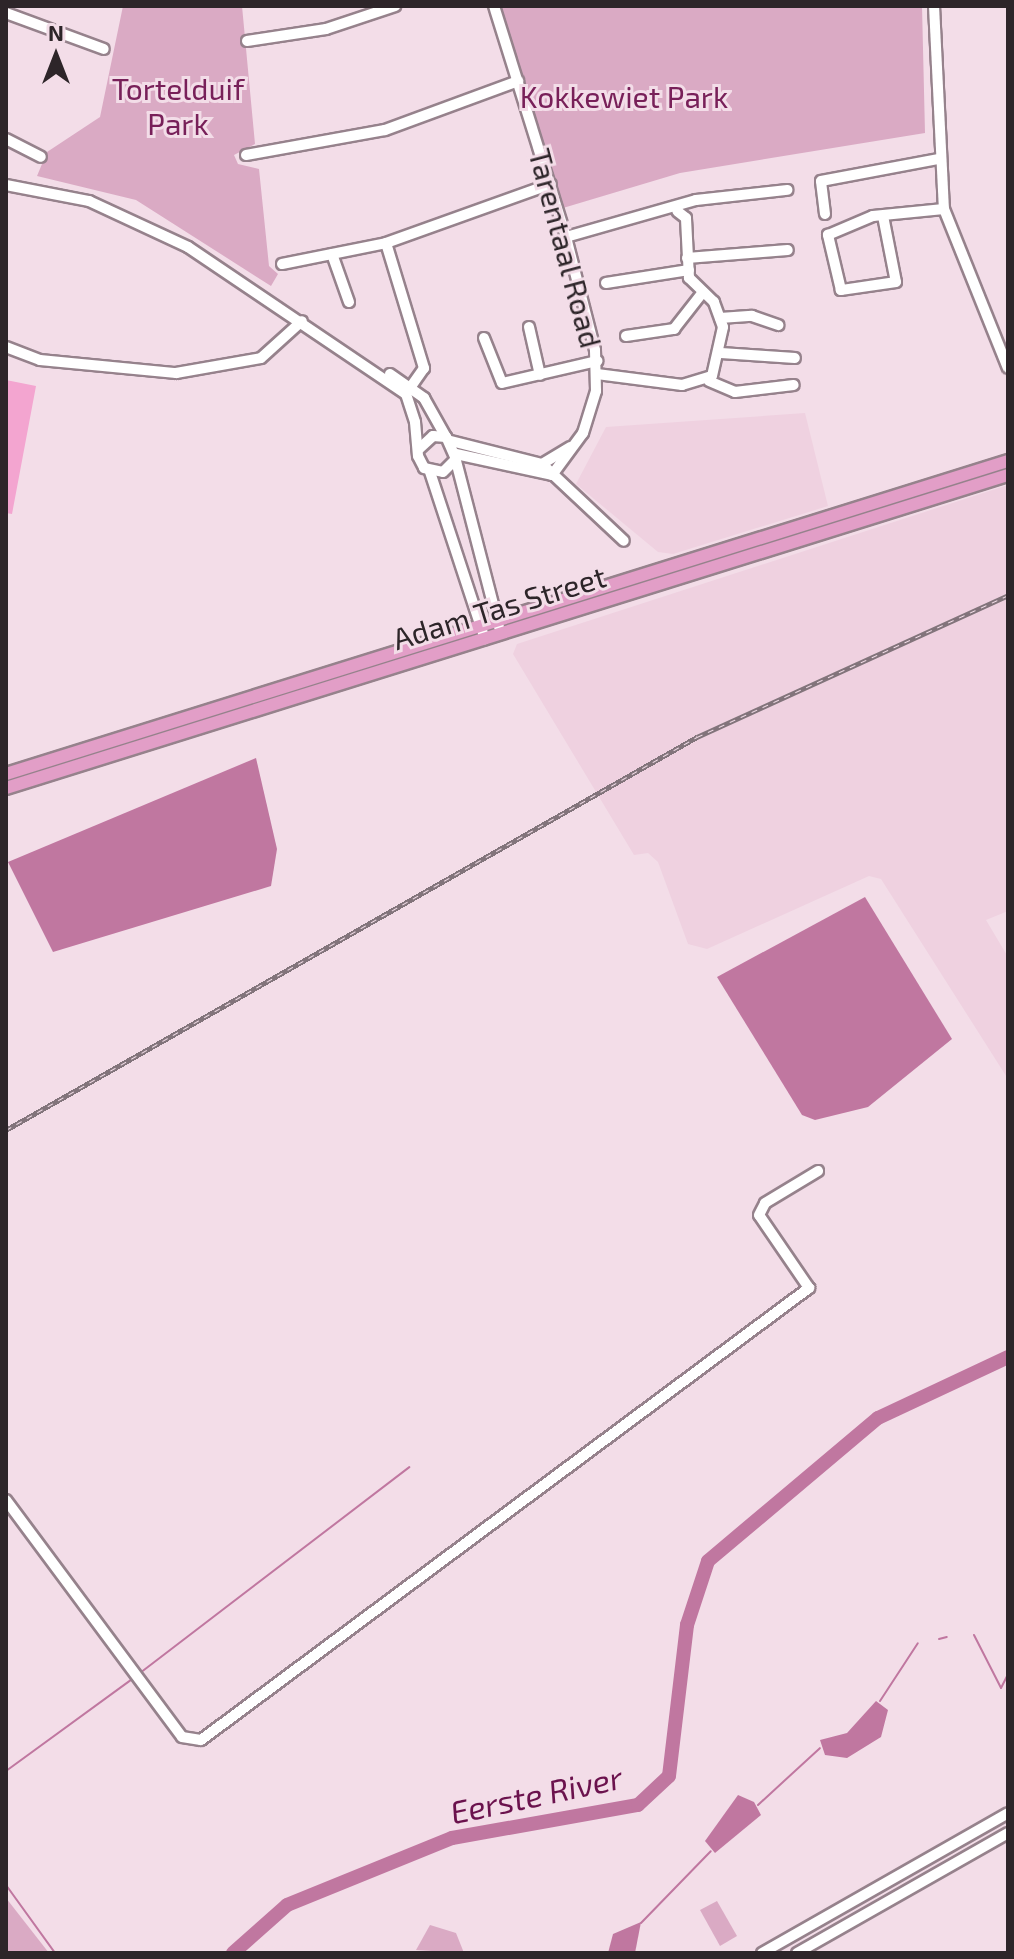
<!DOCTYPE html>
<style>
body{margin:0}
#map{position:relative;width:1014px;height:1959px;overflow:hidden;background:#f3dde8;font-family:"Exo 2",sans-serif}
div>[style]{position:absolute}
.built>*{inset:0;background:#efd1e0}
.green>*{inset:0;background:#daaac4}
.water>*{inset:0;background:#c077a0}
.stream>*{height:2px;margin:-1px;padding:0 1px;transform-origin:1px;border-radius:1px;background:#c077a0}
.river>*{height:14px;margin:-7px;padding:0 7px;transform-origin:7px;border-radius:7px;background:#c077a0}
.building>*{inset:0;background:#f3a5d0}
.roads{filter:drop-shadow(2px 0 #96828c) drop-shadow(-2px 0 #96828c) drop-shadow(0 2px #96828c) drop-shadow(0 -2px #96828c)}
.minor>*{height:10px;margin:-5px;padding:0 5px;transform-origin:5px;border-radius:5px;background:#fff}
.major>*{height:12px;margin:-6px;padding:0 6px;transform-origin:6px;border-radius:6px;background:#e29ec7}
.rail>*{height:5px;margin-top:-2.5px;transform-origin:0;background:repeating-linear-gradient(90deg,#f3dde8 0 6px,#82747b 0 12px);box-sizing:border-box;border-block:2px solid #82747b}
span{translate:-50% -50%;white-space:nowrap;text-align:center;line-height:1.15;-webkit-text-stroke:6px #f3dde8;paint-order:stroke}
.park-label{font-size:30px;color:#782059}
.street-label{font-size:30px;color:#2d2529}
.water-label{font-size:32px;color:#6b124d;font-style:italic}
.frame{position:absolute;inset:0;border:8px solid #2d2529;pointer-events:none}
.north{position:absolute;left:16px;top:16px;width:80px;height:80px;-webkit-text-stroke:6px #f3dde8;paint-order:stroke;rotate:0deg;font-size:22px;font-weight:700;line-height:32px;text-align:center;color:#2d2529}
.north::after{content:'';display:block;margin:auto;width:28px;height:36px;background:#2d2529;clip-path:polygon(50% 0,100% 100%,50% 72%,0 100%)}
</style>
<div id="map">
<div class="built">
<i style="clip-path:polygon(805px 413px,828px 506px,673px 554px,658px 552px,576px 484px,606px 427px)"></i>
<i style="clip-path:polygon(1008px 485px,1008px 911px,986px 920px,1008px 957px,1008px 1079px,881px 879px,869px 876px,707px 949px,688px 944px,658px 862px,648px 853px,634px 855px,513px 654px,517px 644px)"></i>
</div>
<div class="green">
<i style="clip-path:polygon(123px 6px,242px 6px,255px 144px,234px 155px,238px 164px,259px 169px,269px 266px,278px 274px,271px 286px,136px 200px,37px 176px,47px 152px,100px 117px)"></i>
<i style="clip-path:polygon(500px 6px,922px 6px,925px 133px,680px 173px,563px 208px)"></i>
<i style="clip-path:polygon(6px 1898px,49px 1953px,6px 1953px)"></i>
<i style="clip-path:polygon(717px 1901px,737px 1936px,720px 1946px,700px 1910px)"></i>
<i style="clip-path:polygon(430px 1925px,456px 1933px,464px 1953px,416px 1950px)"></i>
</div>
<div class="water">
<i style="clip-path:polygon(256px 758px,277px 849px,271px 886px,53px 952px,8px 862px)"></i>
<i style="clip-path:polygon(865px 897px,952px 1039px,868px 1107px,815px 1120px,802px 1115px,717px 977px)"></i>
<i style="clip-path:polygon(876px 1701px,888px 1710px,881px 1737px,847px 1758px,825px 1755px,820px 1740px,847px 1733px)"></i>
<i style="clip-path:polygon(738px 1795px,754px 1802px,761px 1815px,715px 1853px,705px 1841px)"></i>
<i style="clip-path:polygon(641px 1922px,635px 1953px,608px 1953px,613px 1934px)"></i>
</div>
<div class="stream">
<i style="left:974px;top:1635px;width:59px;rotate:63deg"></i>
<i style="left:1001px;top:1688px;width:16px;rotate:-63deg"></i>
<i style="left:939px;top:1639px;width:8px;rotate:-14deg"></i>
<i style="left:140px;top:1673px;width:339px;rotate:-37.4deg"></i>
<i style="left:880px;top:1701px;width:69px;rotate:-56.8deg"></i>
<i style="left:6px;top:1771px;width:156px;rotate:-36.1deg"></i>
<i style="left:758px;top:1805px;width:84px;rotate:-42.6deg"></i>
<i style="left:6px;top:1885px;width:84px;rotate:54.2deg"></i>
<i style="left:641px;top:1923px;width:100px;rotate:-45.8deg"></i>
</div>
<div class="river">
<i style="left:233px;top:1953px;width:72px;rotate:-41.6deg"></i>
<i style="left:287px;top:1905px;width:178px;rotate:-22.1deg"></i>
<i style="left:452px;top:1838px;width:189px;rotate:-10.1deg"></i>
<i style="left:638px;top:1805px;width:42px;rotate:-43.1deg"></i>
<i style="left:669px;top:1776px;width:152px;rotate:-83.2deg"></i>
<i style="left:687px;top:1625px;width:67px;rotate:-71.8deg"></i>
<i style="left:708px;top:1561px;width:222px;rotate:-40.1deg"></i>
<i style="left:878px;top:1418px;width:144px;rotate:-25.1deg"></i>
</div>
<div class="building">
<i style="clip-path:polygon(6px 380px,36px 386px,12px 514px,6px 513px)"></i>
</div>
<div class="roads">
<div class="minor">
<i style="left:934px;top:6px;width:203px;rotate:87.2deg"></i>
<i style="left:944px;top:209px;width:171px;rotate:68.1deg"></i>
<i style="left:6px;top:13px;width:104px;rotate:20.2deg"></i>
<i style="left:247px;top:41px;width:80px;rotate:-8.6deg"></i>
<i style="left:326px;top:29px;width:73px;rotate:-18.4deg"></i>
<i style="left:6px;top:139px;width:39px;rotate:27deg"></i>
<i style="left:246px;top:155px;width:141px;rotate:-10.2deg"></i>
<i style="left:385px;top:130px;width:142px;rotate:-20.2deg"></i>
<i style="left:6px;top:185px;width:85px;rotate:10.9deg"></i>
<i style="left:89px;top:201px;width:109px;rotate:24.9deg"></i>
<i style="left:188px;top:247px;width:263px;rotate:34deg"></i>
<i style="left:406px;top:394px;width:29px;rotate:72deg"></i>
<i style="left:415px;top:422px;width:34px;rotate:85deg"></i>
<i style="left:418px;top:456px;width:13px;rotate:63deg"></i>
<i style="left:424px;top:468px;width:19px;rotate:12deg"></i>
<i style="left:443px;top:472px;width:18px;rotate:-45deg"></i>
<i style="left:456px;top:459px;width:24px;rotate:-114deg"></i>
<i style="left:446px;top:437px;width:13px;rotate:-176deg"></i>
<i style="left:433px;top:436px;width:19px;rotate:137deg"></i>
<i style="left:825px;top:214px;width:33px;rotate:-97deg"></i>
<i style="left:821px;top:181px;width:120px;rotate:-10.6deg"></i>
<i style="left:883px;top:216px;width:67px;rotate:78.9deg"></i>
<i style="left:896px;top:282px;width:56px;rotate:171.7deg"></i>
<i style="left:841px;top:290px;width:57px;rotate:-103.3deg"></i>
<i style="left:828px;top:235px;width:49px;rotate:-22.9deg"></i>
<i style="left:873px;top:216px;width:71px;rotate:-5.6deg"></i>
<i style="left:566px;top:237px;width:135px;rotate:-15.9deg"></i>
<i style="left:696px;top:200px;width:92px;rotate:-6.3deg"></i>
<i style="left:386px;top:243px;width:131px;rotate:73.1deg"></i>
<i style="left:424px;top:368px;width:32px;rotate:125deg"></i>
<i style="left:332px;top:254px;width:51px;rotate:70.5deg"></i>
<i style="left:687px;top:258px;width:101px;rotate:-4.5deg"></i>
<i style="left:282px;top:264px;width:106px;rotate:-11.4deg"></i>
<i style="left:386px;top:243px;width:175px;rotate:-19.7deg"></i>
<i style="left:606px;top:283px;width:84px;rotate:-8.9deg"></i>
<i style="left:720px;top:318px;width:32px;rotate:-4deg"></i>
<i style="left:752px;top:316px;width:28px;rotate:19deg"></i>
<i style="left:529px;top:327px;width:49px;rotate:77.1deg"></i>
<i style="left:626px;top:336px;width:49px;rotate:-8.3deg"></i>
<i style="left:674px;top:329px;width:47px;rotate:-51.9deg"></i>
<i style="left:484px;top:338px;width:48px;rotate:68.2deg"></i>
<i style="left:502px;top:383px;width:98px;rotate:-13deg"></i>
<i style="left:6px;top:347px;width:36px;rotate:21deg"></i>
<i style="left:40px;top:360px;width:137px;rotate:5.5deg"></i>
<i style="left:176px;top:373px;width:86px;rotate:-10deg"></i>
<i style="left:261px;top:358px;width:55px;rotate:-42.1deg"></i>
<i style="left:721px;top:353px;width:74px;rotate:3.9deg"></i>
<i style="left:390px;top:374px;width:42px;rotate:35.2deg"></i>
<i style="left:424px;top:398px;width:45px;rotate:60.6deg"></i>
<i style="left:597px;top:374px;width:86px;rotate:7.4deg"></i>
<i style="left:682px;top:385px;width:31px;rotate:-17deg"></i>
<i style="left:712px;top:376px;width:50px;rotate:-77.3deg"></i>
<i style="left:723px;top:327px;width:27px;rotate:-110deg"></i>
<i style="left:714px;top:302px;width:35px;rotate:-136deg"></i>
<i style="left:689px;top:278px;width:60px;rotate:-92.9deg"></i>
<i style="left:686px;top:218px;width:11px;rotate:-142deg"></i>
<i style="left:709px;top:381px;width:28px;rotate:23deg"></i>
<i style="left:735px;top:392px;width:59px;rotate:-6.8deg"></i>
<i style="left:451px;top:441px;width:94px;rotate:14.2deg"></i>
<i style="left:456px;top:454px;width:98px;rotate:12.3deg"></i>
<i style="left:552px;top:475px;width:52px;rotate:-53.6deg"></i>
<i style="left:583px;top:433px;width:44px;rotate:-72.8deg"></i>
<i style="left:596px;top:391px;width:41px;rotate:-91.4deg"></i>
<i style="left:595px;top:350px;width:117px;rotate:-104.4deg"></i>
<i style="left:566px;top:237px;width:242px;rotate:-107.3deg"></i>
<i style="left:456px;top:461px;width:171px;rotate:75.5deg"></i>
<i style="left:542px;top:464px;width:112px;rotate:43.2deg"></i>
<i style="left:542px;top:464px;width:33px;rotate:-31deg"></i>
<i style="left:430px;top:472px;width:176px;rotate:71.8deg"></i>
<i style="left:6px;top:1500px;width:295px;rotate:53.4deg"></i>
<i style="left:182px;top:1737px;width:19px;rotate:9deg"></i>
<i style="left:201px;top:1740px;width:758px;rotate:-36.63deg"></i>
<i style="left:809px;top:1288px;width:88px;rotate:-124.4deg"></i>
<i style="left:759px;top:1215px;width:13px;rotate:-63deg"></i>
<i style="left:765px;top:1203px;width:62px;rotate:-31.1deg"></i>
<i style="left:762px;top:1953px;width:283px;rotate:-29.6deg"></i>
<i style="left:797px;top:1953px;width:243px;rotate:-29.6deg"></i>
</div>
<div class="major">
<i style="left:6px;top:774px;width:1050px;rotate:-17.35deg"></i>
<i style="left:6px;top:788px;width:1050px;rotate:-17.35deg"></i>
</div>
</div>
<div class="rail">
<i style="left:6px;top:1130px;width:795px;rotate:-29.63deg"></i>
<i style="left:697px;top:737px;width:342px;rotate:-24.5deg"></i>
</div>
<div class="park-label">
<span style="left:178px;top:105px">Tortelduif<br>Park</span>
<span style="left:624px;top:96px">Kokkewiet Park</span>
</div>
<div class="street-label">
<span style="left:566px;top:248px;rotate:75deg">Tarentaal Road</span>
<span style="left:499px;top:607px;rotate:-17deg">Adam Tas Street</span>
</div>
<div class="water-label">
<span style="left:536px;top:1794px;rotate:-12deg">Eerste River</span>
</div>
<div class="frame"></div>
<div class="north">N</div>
</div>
